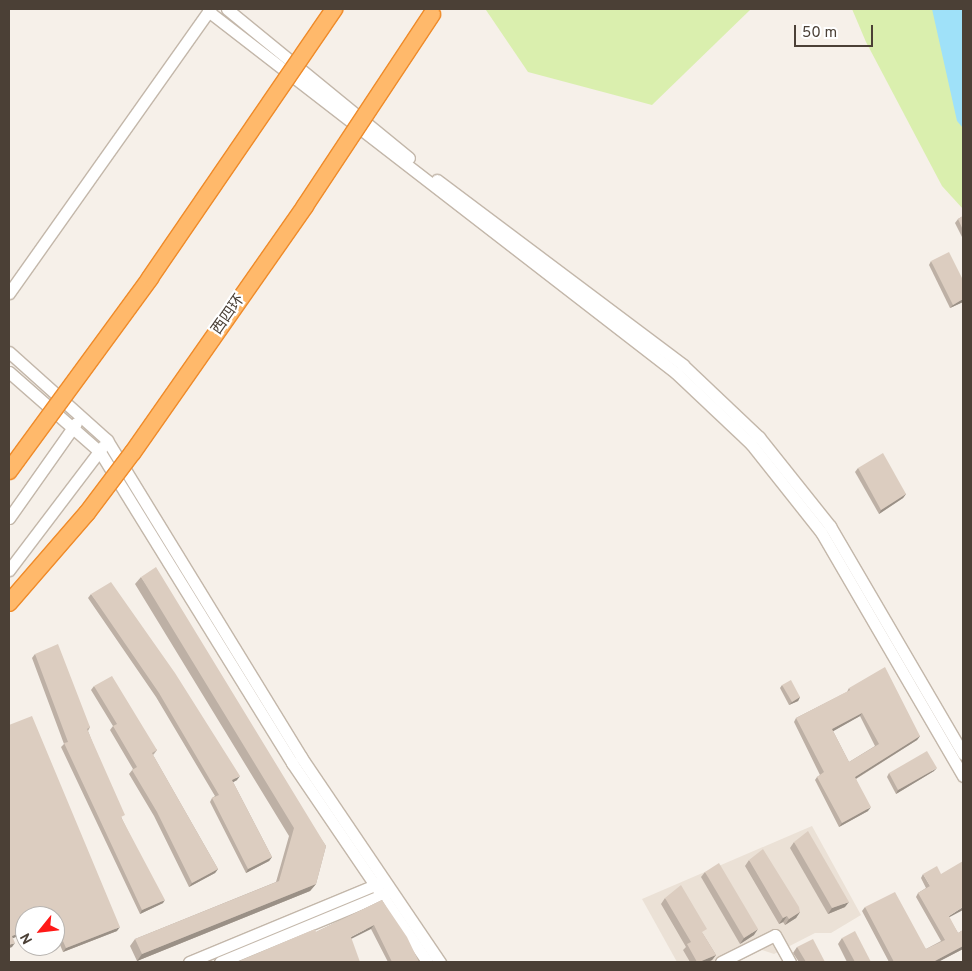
<!DOCTYPE html>
<meta charset="utf-8">
<style>
body{margin:0}
#map{position:relative;width:972px;height:971px;overflow:hidden;background:#f6f0e9;font-family:Overpass,"Noto Sans SC",sans-serif}
div>[style]{position:absolute}
.residential>*{inset:0;background:#ebe1d6}
.green>*{inset:0;background:#daefae}
.water>*{inset:0;background:#9fe1f9}
.roads{filter:drop-shadow(1px 0 #c3b7aa) drop-shadow(-1px 0 #c3b7aa) drop-shadow(0 1px #c3b7aa) drop-shadow(0 -1px #c3b7aa)}
.minor>*{height:11px;margin:-5.5px;padding:0 5.5px;transform-origin:5.5px;border-radius:5.5px;background:#fff}
.bridges{filter:drop-shadow(1px 0 #ef8b2a) drop-shadow(-1px 0 #ef8b2a) drop-shadow(0 1px #ef8b2a) drop-shadow(0 -1px #ef8b2a)}
.highway-bridge>*{height:16px;margin:-8px;padding:0 8px;transform-origin:8px;border-radius:8px;background:#ffb96b}
.wall>*{inset:0;background:#bdb0a5}
.shaded-wall>*{inset:0;background:#9a9086}
.building>*{inset:0;background:#dccdc0}
span{translate:-50% -50%;white-space:nowrap;text-align:center;line-height:1.15;-webkit-text-stroke:4.5px #fff;paint-order:stroke}
.street-label{font-size:15px;color:#4b4036}
.frame{position:absolute;inset:0;border:10px solid #4b4036;pointer-events:none}
.north{position:absolute;left:15px;top:906px;width:50px;height:50px;box-sizing:border-box;background:#fff;border:1px solid #b7b3af;border-radius:50%;rotate:241deg;font-size:14px;font-weight:700;line-height:20px;text-align:center;color:#4b4036}
.north::after{content:'';display:block;margin:auto;width:18px;height:22px;background:#ff1917;clip-path:polygon(50% 0,100% 100%,50% 72%,0 100%)}
.scale{position:absolute;left:794px;top:25px;width:79px;height:22px;box-sizing:border-box;border:2px solid #4b4036;border-top:0;padding-left:6px;font-size:15px;line-height:18px;white-space:nowrap;color:#4b4036;-webkit-text-stroke:4px #fff;paint-order:stroke}
</style>
<div id="map">
<div class="residential">
<i style="clip-path:polygon(812px 826px,861px 915px,831px 933px,815px 933px,774px 954px,762px 950px,737px 962px,677px 962px,642px 899px)"></i>
</div>
<div class="green">
<i style="clip-path:polygon(751px 9px,652px 105px,528px 72px,486px 10px)"></i>
<i style="clip-path:polygon(852px 9px,963px 9px,963px 209px,942px 186px,866px 42px)"></i>
</div>
<div class="water">
<i style="clip-path:polygon(932px 9px,963px 9px,963px 128px,957px 121px)"></i>
</div>
<div class="roads">
<div class="minor">
<i style="left:227px;top:9px;width:235px;rotate:39.3deg"></i>
<i style="left:208px;top:11px;width:592px;rotate:37.72deg"></i>
<i style="left:676px;top:373px;width:103px;rotate:43.4deg"></i>
<i style="left:751px;top:444px;width:112px;rotate:51.5deg"></i>
<i style="left:821px;top:532px;width:282px;rotate:59.8deg"></i>
<i style="left:437px;top:180px;width:308px;rotate:36.9deg"></i>
<i style="left:683px;top:365px;width:105px;rotate:43.5deg"></i>
<i style="left:759px;top:437px;width:114px;rotate:51.4deg"></i>
<i style="left:830px;top:526px;width:264px;rotate:59.7deg"></i>
<i style="left:9px;top:293px;width:348px;rotate:-54.7deg"></i>
<i style="left:9px;top:352px;width:132px;rotate:41.9deg"></i>
<i style="left:107px;top:440px;width:372px;rotate:58.5deg"></i>
<i style="left:301px;top:757px;width:248px;rotate:55.9deg"></i>
<i style="left:9px;top:372px;width:121px;rotate:41.3deg"></i>
<i style="left:100px;top:452px;width:365px;rotate:58.3deg"></i>
<i style="left:292px;top:763px;width:240px;rotate:55.8deg"></i>
<i style="left:9px;top:518px;width:116px;rotate:-54.8deg"></i>
<i style="left:9px;top:570px;width:156px;rotate:-52.8deg"></i>
<i style="left:189px;top:962px;width:209px;rotate:-22.5deg"></i>
<i style="left:220px;top:962px;width:183px;rotate:-22.5deg"></i>
<i style="left:721px;top:962px;width:60px;rotate:-26.6deg"></i>
<i style="left:775px;top:935px;width:31px;rotate:61deg"></i>
</div>
</div>
<div class="bridges">
<div class="highway-bridge">
<i style="left:9px;top:471px;width:239px;rotate:-53.8deg"></i>
<i style="left:150px;top:278px;width:326px;rotate:-55.6deg"></i>
<i style="left:9px;top:603px;width:119px;rotate:-49.1deg"></i>
<i style="left:87px;top:513px;width:76px;rotate:-53deg"></i>
<i style="left:133px;top:452px;width:300px;rotate:-55deg"></i>
<i style="left:305px;top:206px;width:230px;rotate:-56.5deg"></i>
</div>
</div>
<div class="wall">
<i style="clip-path:polygon(963px 216px,963px 239px,955px 223px,958px 219px)"></i>
<i style="clip-path:polygon(931px 261px,963px 302px,950px 308px,929px 265px)"></i>
<i style="clip-path:polygon(858px 468px,906px 494px,903px 498px,879px 514px,855px 472px)"></i>
<i style="clip-path:polygon(141px 577px,326px 846px,316px 884px,310px 891px,137px 961px,130px 946px,135px 939px,276px 882px,289px 836px,135px 584px)"></i>
<i style="clip-path:polygon(91px 594px,237px 780px,233px 782px,272px 857px,269px 861px,246px 873px,210px 802px,212px 798px,215px 796px,156px 697px,88px 598px)"></i>
<i style="clip-path:polygon(35px 654px,90px 727px,88px 731px,122px 819px,163px 903px,140px 914px,61px 747px,64px 744px,32px 658px)"></i>
<i style="clip-path:polygon(782px 685px,800px 697px,798px 701px,789px 705px,780px 688px)"></i>
<i style="clip-path:polygon(94px 686px,157px 750px,154px 754px,153px 755px,218px 869px,215px 873px,189px 887px,154px 816px,129px 774px,133px 769px,110px 730px,113px 726px,91px 690px)"></i>
<i style="clip-path:polygon(evenodd,849px 688px,920px 736px,917px 740px,856px 779px,868px 811px,839px 827px,815px 780px,817px 777px,820px 775px,794px 722px,796px 718px,847px 692px,849px 688px,860px 716px,875px 746px,849px 762px,833px 731px,860px 716px)"></i>
<i style="clip-path:polygon(9px 725px,117px 931px,63px 952px,55px 933px,55px 916px,13px 938px,12px 947px,9px 948px)"></i>
<i style="clip-path:polygon(934px 771px,896px 794px,887px 777px,889px 773px)"></i>
<i style="clip-path:polygon(794px 842px,845px 907px,828px 914px,790px 848px)"></i>
<i style="clip-path:polygon(749px 860px,800px 912px,796px 918px,785px 925px,783px 922px,779px 924px,745px 866px)"></i>
<i style="clip-path:polygon(705px 872px,754px 935px,740px 944px,701px 877px)"></i>
<i style="clip-path:polygon(923px 874px,958px 933px,963px 930px,963px 949px,938px 962px,889px 962px,862px 911px,865px 907px,926px 949px,941px 941px,916px 897px,918px 893px,926px 888px,921px 878px)"></i>
<i style="clip-path:polygon(665px 898px,703px 934px,716px 955px,712px 960px,708px 962px,690px 962px,683px 950px,686px 947px,661px 904px)"></i>
<i style="clip-path:polygon(382px 900px,419px 962px,388px 962px,371px 929px,316px 932px)"></i>
<i style="clip-path:polygon(842px 938px,871px 962px,847px 962px,838px 944px)"></i>
<i style="clip-path:polygon(797px 947px,825px 962px,799px 962px,793px 953px)"></i>
</div>
<div class="shaded-wall">
<i style="clip-path:polygon(963px 299px,963px 302px,950px 308px,953px 305px)"></i>
<i style="clip-path:polygon(906px 494px,903px 498px,879px 514px,881px 510px)"></i>
<i style="clip-path:polygon(800px 697px,798px 701px,789px 705px,792px 702px)"></i>
<i style="clip-path:polygon(862px 713px,860px 716px,830px 733px,832px 729px)"></i>
<i style="clip-path:polygon(920px 736px,917px 740px,852px 781px,855px 777px)"></i>
<i style="clip-path:polygon(937px 768px,934px 771px,896px 794px,898px 790px)"></i>
<i style="clip-path:polygon(240px 776px,237px 780px,230px 784px,232px 780px)"></i>
<i style="clip-path:polygon(871px 807px,868px 811px,839px 827px,842px 823px)"></i>
<i style="clip-path:polygon(272px 857px,269px 861px,246px 873px,248px 869px)"></i>
<i style="clip-path:polygon(218px 869px,215px 873px,189px 887px,192px 883px)"></i>
<i style="clip-path:polygon(316px 884px,310px 891px,137px 961px,142px 954px)"></i>
<i style="clip-path:polygon(165px 900px,163px 903px,140px 914px,142px 910px)"></i>
<i style="clip-path:polygon(849px 902px,845px 907px,828px 914px,832px 908px)"></i>
<i style="clip-path:polygon(963px 907px,963px 910px,946px 919px,949px 916px)"></i>
<i style="clip-path:polygon(800px 912px,796px 918px,785px 925px,789px 919px)"></i>
<i style="clip-path:polygon(787px 916px,783px 922px,779px 924px,783px 918px)"></i>
<i style="clip-path:polygon(374px 925px,371px 929px,349px 940px,351px 937px)"></i>
<i style="clip-path:polygon(120px 927px,117px 931px,63px 952px,66px 948px)"></i>
<i style="clip-path:polygon(758px 929px,754px 935px,740px 944px,744px 938px)"></i>
<i style="clip-path:polygon(25px 931px,25px 933px,9px 940px,12px 936px)"></i>
<i style="clip-path:polygon(15px 943px,12px 947px,9px 948px,9px 945px)"></i>
<i style="clip-path:polygon(963px 946px,963px 949px,938px 962px,933px 962px)"></i>
<i style="clip-path:polygon(716px 955px,712px 960px,708px 962px,699px 962px)"></i>
</div>
<div class="building">
<i style="clip-path:polygon(963px 216px,963px 230px,958px 219px)"></i>
<i style="clip-path:polygon(949px 252px,963px 280px,963px 299px,953px 305px,931px 261px)"></i>
<i style="clip-path:polygon(883px 453px,906px 494px,881px 510px,858px 468px)"></i>
<i style="clip-path:polygon(156px 567px,326px 846px,316px 884px,142px 954px,135px 939px,279px 881px,294px 828px,141px 577px)"></i>
<i style="clip-path:polygon(111px 582px,175px 673px,240px 776px,232px 780px,272px 857px,248px 869px,212px 798px,219px 795px,159px 693px,91px 594px)"></i>
<i style="clip-path:polygon(58px 644px,90px 727px,87px 729px,125px 815px,121px 817px,165px 900px,142px 910px,64px 743px,68px 742px,35px 654px)"></i>
<i style="clip-path:polygon(evenodd,885px 667px,920px 736px,855px 777px,871px 807px,842px 823px,817px 777px,824px 772px,796px 718px,850px 690px,849px 688px,885px 667px,862px 713px,879px 744px,849px 762px,832px 729px,862px 713px)"></i>
<i style="clip-path:polygon(112px 676px,157px 750px,152px 753px,218px 869px,192px 883px,157px 812px,132px 770px,137px 767px,113px 726px,117px 724px,94px 686px)"></i>
<i style="clip-path:polygon(791px 680px,800px 697px,792px 702px,782px 685px)"></i>
<i style="clip-path:polygon(32px 716px,120px 927px,66px 948px,55px 923px,55px 916px,25px 916px,25px 931px,12px 936px,15px 943px,9px 945px,9px 725px)"></i>
<i style="clip-path:polygon(927px 751px,937px 768px,898px 790px,889px 773px)"></i>
<i style="clip-path:polygon(808px 831px,849px 902px,832px 908px,794px 842px)"></i>
<i style="clip-path:polygon(763px 849px,799px 907px,800px 912px,789px 919px,787px 916px,783px 918px,749px 860px)"></i>
<i style="clip-path:polygon(963px 861px,963px 907px,949px 916px,958px 933px,963px 930px,963px 946px,933px 962px,894px 962px,865px 907px,895px 892px,926px 949px,945px 940px,918px 893px,930px 886px,923px 874px,937px 866px,941px 874px)"></i>
<i style="clip-path:polygon(719px 863px,758px 929px,744px 938px,705px 872px)"></i>
<i style="clip-path:polygon(681px 885px,707px 929px,702px 932px,716px 955px,699px 962px,697px 962px,687px 944px,691px 942px,665px 898px)"></i>
<i style="clip-path:polygon(382px 900px,407px 937px,419px 962px,392px 962px,374px 925px,351px 937px,360px 962px,237px 962px,315px 929px,316px 932px)"></i>
<i style="clip-path:polygon(855px 931px,871px 962px,855px 962px,842px 938px)"></i>
<i style="clip-path:polygon(813px 939px,825px 962px,806px 962px,797px 947px)"></i>
</div>
<div class="street-label">
<span style="left:229px;top:315px;rotate:-55deg">西四环</span>
</div>
<div class="frame"></div>
<div class="north">N</div>
<div class="scale">50 m</div>
</div>
